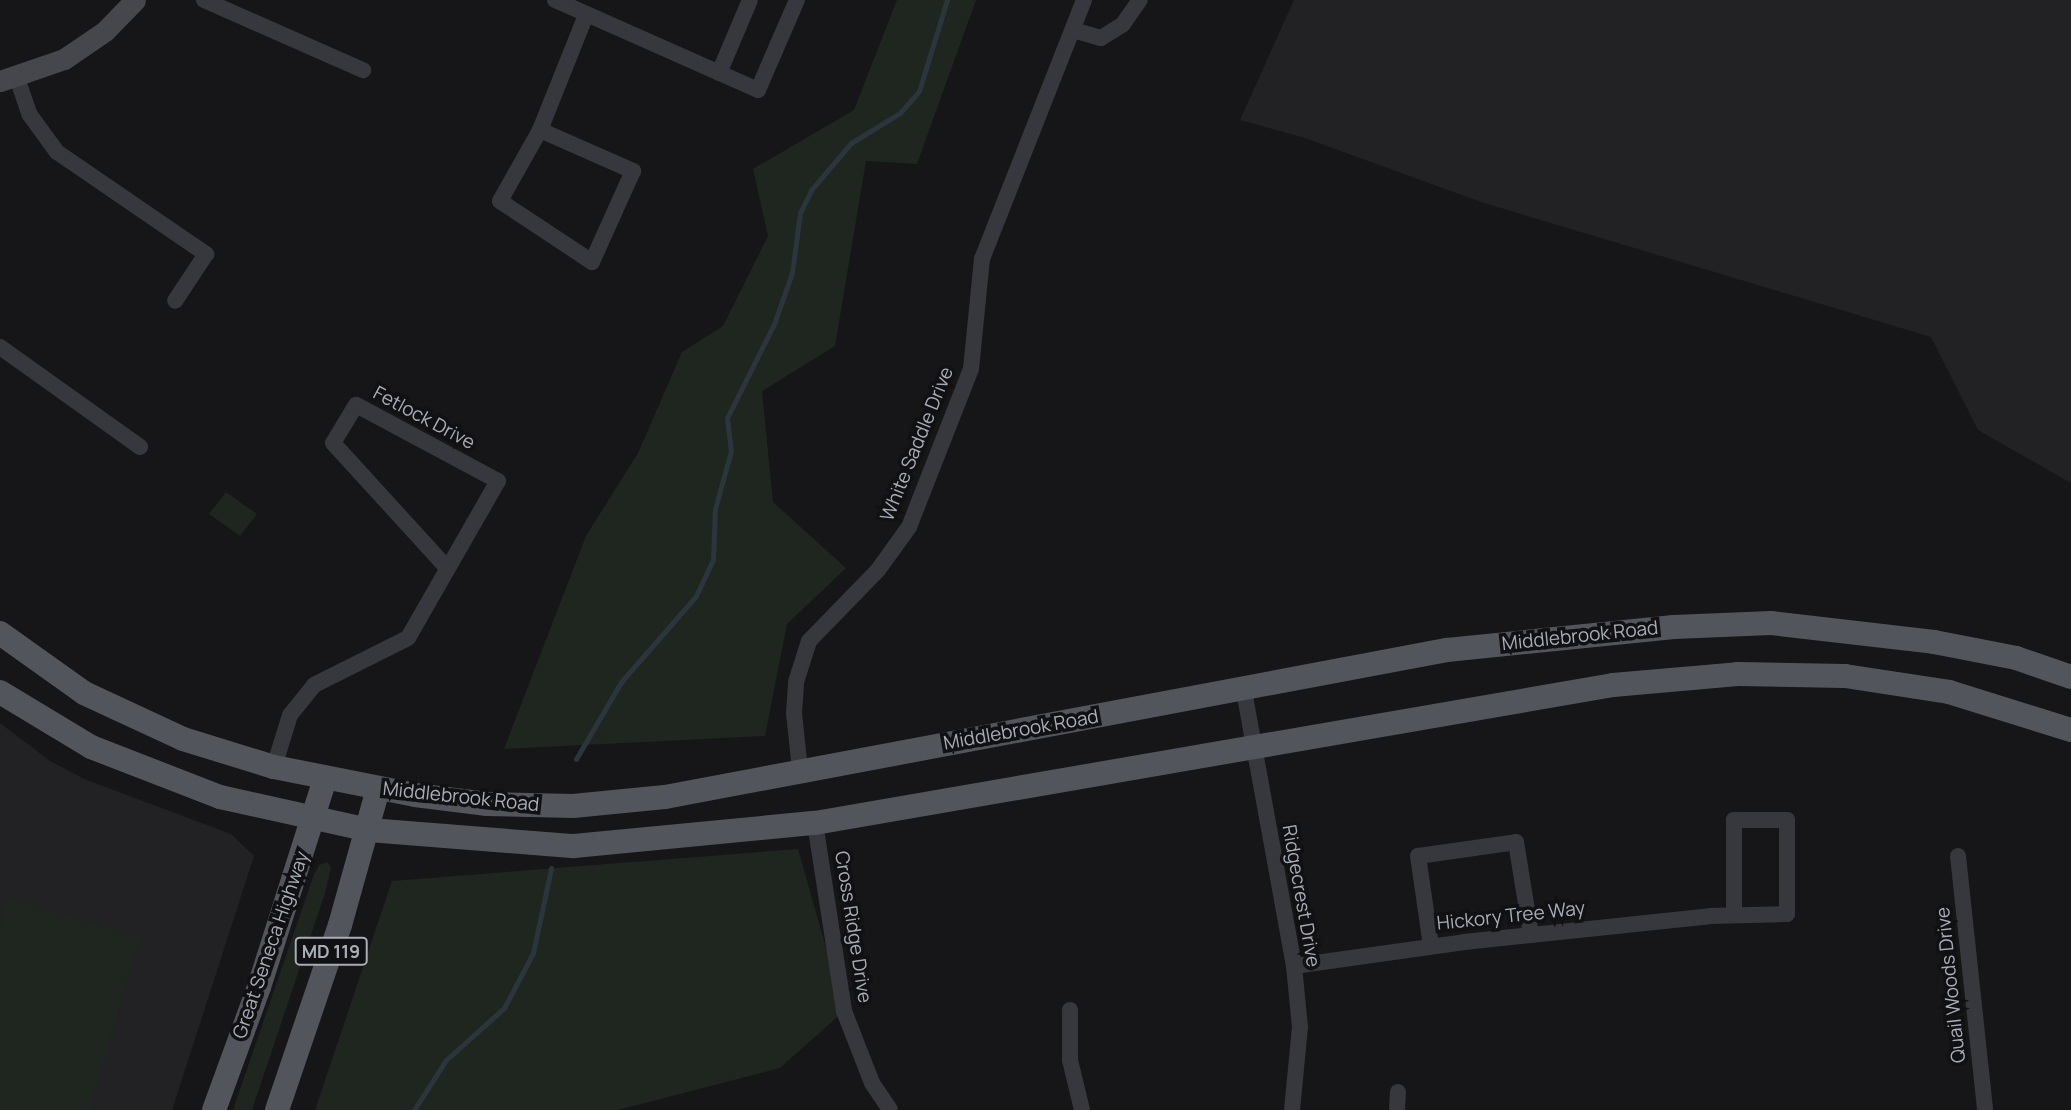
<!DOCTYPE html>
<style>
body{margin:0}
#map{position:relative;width:2071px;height:1110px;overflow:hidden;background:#161618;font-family:Manrope,sans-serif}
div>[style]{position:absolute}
.built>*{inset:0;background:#222225}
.green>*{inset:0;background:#1e261f}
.stream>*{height:5px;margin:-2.5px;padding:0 2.5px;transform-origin:2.5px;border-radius:2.5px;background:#2c353c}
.street>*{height:16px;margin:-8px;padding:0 8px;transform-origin:8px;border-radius:8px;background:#37383d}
.secondary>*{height:21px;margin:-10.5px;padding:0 10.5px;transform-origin:10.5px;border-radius:10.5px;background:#45474d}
.primary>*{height:24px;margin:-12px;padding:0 12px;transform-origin:12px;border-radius:12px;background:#53555c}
span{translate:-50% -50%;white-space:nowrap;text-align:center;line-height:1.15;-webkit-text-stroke:7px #111113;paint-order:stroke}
.shield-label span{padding:2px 5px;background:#111113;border:2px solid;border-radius:5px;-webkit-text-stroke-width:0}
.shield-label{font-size:18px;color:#a8adb8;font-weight:700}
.street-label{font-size:19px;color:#a8adb8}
</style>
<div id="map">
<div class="built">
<i style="clip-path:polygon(1294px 0,2071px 0,2071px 483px,1978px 430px,1931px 337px,1481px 202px,1305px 138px,1240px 120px)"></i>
<i style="clip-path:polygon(0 723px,50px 761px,84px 779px,231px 834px,254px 856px,172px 1110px,0 1110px)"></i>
</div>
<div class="green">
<i style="clip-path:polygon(897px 0,976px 0,917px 164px,866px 161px,835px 346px,762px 391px,773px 502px,846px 568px,787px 624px,765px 736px,504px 749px,586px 536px,638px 453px,682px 352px,723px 326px,768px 236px,753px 169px,854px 110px)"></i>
<i style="clip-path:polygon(226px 492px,257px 514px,240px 536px,209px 514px)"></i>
<i style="clip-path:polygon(798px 849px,844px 1011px,780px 1068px,618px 1110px,315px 1110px,392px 881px)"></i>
<i style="clip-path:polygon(327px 862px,331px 868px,325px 893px,252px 1110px,233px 1110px,313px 877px,319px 865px)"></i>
<i style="clip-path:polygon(8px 898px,140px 937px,89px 1110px,0 1110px,0 927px)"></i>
</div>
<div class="stream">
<i style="left:576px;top:759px;width:89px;rotate:-59.7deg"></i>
<i style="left:621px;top:682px;width:114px;rotate:-48.9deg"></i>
<i style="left:696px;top:596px;width:40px;rotate:-65deg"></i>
<i style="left:713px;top:560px;width:51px;rotate:-87.8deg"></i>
<i style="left:715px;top:509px;width:60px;rotate:-74.6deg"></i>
<i style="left:731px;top:451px;width:33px;rotate:-97deg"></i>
<i style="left:727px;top:418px;width:105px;rotate:-63.4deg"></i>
<i style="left:774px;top:324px;width:54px;rotate:-70.6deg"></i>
<i style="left:792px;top:273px;width:61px;rotate:-82.4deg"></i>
<i style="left:800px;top:213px;width:25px;rotate:-64deg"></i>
<i style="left:811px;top:190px;width:62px;rotate:-49.6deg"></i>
<i style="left:851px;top:143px;width:57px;rotate:-31.5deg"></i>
<i style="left:900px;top:113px;width:29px;rotate:-49deg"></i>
<i style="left:919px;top:91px;width:95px;rotate:-72.9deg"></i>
<i style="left:414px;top:1110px;width:59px;rotate:-57.4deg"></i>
<i style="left:446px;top:1060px;width:78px;rotate:-41.9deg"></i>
<i style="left:504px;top:1008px;width:62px;rotate:-62.2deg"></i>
<i style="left:533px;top:953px;width:87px;rotate:-78deg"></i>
</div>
<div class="street">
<i style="left:204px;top:0;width:174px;rotate:23.8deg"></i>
<i style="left:555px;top:0;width:222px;rotate:23.9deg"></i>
<i style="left:758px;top:90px;width:98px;rotate:-66.6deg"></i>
<i style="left:1073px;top:30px;width:29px;rotate:16deg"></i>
<i style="left:1101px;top:38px;width:26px;rotate:-32deg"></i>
<i style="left:1123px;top:24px;width:29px;rotate:-55deg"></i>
<i style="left:719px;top:73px;width:79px;rotate:-67deg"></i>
<i style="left:17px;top:78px;width:39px;rotate:71deg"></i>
<i style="left:30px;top:115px;width:46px;rotate:53.9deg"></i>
<i style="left:57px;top:152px;width:181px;rotate:34.4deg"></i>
<i style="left:206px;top:254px;width:56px;rotate:123.4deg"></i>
<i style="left:540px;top:130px;width:102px;rotate:23.8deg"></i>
<i style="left:633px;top:171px;width:100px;rotate:114.3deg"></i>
<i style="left:592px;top:262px;width:110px;rotate:-146.5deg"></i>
<i style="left:500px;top:201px;width:81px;rotate:-60.6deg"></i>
<i style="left:540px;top:130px;width:124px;rotate:-68.2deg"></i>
<i style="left:0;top:347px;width:172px;rotate:35.5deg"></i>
<i style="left:1244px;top:691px;width:280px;rotate:79.7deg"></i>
<i style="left:1294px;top:966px;width:61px;rotate:84.4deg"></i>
<i style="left:1300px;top:1027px;width:83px;rotate:95.5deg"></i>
<i style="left:274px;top:767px;width:54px;rotate:-72.9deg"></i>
<i style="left:290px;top:715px;width:38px;rotate:-51deg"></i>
<i style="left:314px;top:685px;width:105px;rotate:-26.6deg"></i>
<i style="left:408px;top:638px;width:181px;rotate:-60.2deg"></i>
<i style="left:498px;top:481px;width:161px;rotate:-151.8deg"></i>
<i style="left:356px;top:405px;width:44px;rotate:121.2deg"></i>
<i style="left:333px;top:443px;width:169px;rotate:47.6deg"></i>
<i style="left:800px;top:770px;width:57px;rotate:-96deg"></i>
<i style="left:794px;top:713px;width:31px;rotate:-86deg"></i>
<i style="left:796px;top:682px;width:43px;rotate:-72.4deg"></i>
<i style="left:809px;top:641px;width:99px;rotate:-45.8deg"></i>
<i style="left:878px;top:570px;width:53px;rotate:-54.2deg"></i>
<i style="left:909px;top:527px;width:170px;rotate:-68.6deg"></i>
<i style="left:971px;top:369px;width:111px;rotate:-84.3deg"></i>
<i style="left:982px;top:259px;width:278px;rotate:-68.5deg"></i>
<i style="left:815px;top:823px;width:190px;rotate:81.2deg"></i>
<i style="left:844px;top:1011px;width:77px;rotate:68.7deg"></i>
<i style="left:872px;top:1083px;width:32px;rotate:56deg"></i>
<i style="left:1958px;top:856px;width:255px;rotate:83.9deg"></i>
<i style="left:1431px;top:946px;width:91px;rotate:-98.2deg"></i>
<i style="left:1418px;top:856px;width:99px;rotate:-8.1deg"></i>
<i style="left:1516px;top:842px;width:94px;rotate:80.8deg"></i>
<i style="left:1294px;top:966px;width:172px;rotate:-8deg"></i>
<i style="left:1464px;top:942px;width:247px;rotate:-6deg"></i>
<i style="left:1710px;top:916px;width:77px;rotate:-1.5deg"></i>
<i style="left:1787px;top:914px;width:94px;rotate:-90deg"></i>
<i style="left:1787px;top:820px;width:53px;rotate:180deg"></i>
<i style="left:1734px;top:820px;width:95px;rotate:90deg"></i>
<i style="left:1070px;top:1010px;width:50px;rotate:90deg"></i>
<i style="left:1070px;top:1060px;width:51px;rotate:76.5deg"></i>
<i style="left:1397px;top:1110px;width:18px;rotate:-87deg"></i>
</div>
<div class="secondary">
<i style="left:0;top:81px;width:68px;rotate:-19deg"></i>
<i style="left:64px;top:59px;width:50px;rotate:-34.3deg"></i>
<i style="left:105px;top:31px;width:43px;rotate:-45.9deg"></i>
</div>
<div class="primary">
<i style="left:0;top:633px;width:103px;rotate:35.5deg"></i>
<i style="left:84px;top:693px;width:109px;rotate:24.9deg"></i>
<i style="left:183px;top:739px;width:95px;rotate:17.1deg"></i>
<i style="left:274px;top:767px;width:144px;rotate:11.2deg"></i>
<i style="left:415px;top:795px;width:73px;rotate:7.1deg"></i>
<i style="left:487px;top:804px;width:86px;rotate:1.3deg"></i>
<i style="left:573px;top:806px;width:92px;rotate:-5.6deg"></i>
<i style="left:665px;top:797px;width:796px;rotate:-10.65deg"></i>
<i style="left:1447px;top:650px;width:228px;rotate:-5.8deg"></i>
<i style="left:1674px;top:627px;width:97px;rotate:-2.4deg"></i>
<i style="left:1771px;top:623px;width:164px;rotate:6.6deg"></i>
<i style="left:1934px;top:642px;width:84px;rotate:11deg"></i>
<i style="left:2016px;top:658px;width:58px;rotate:19.1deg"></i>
<i style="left:0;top:692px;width:106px;rotate:31.1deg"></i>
<i style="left:91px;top:747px;width:138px;rotate:21.2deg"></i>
<i style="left:220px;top:797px;width:153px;rotate:12.5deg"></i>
<i style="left:369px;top:830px;width:206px;rotate:4.5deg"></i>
<i style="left:574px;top:846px;width:242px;rotate:-5.5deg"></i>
<i style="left:815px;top:823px;width:810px;rotate:-9.81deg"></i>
<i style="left:1613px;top:685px;width:125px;rotate:-5deg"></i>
<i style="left:1738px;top:674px;width:107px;rotate:1.1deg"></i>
<i style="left:1845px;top:676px;width:105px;rotate:8.7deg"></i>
<i style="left:1949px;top:692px;width:128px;rotate:17.3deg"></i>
<i style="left:214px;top:1110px;width:131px;rotate:-69.9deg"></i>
<i style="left:259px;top:987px;width:218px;rotate:-72.4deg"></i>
<i style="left:277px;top:1110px;width:195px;rotate:-71.2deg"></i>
<i style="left:340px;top:925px;width:141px;rotate:-74.4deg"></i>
</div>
<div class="shield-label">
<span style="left:331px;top:951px">MD 119</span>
</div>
<div class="street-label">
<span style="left:424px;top:418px;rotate:28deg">Fetlock Drive</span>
<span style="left:917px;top:444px;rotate:-68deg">White Saddle Drive</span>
<span style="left:1580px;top:636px;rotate:-6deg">Middlebrook Road</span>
<span style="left:1021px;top:730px;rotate:-10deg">Middlebrook Road</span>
<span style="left:461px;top:797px;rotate:6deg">Middlebrook Road</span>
<span style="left:1301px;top:896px;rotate:80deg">Ridgecrest Drive</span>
<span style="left:1511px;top:916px;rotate:-6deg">Hickory Tree Way</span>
<span style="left:853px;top:927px;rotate:81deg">Cross Ridge Drive</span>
<span style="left:271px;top:945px;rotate:-71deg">Great Seneca Highway</span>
<span style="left:1951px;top:985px;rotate:-96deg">Quail Woods Drive</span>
</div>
</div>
